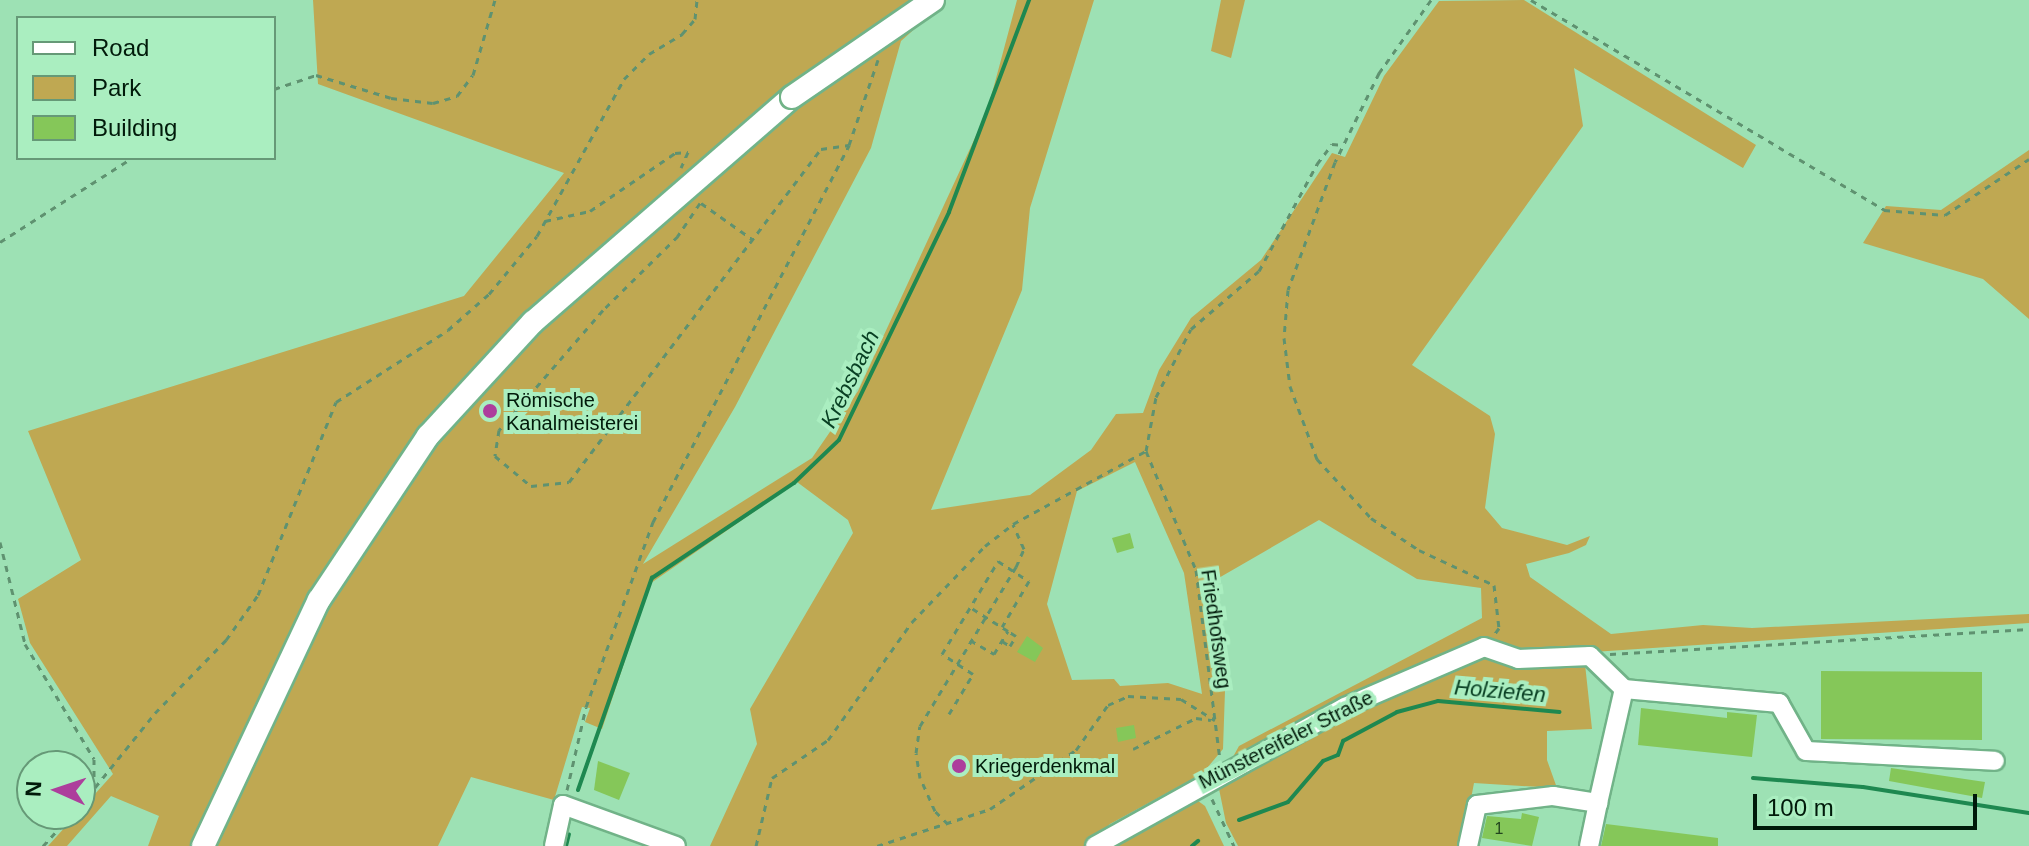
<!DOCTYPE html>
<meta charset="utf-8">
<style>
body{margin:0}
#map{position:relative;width:2029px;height:846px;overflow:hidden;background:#9de1b4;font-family:Helvetica,sans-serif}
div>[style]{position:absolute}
.green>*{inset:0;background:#bfa852}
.stream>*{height:4px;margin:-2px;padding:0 2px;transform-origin:2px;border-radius:2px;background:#1e8850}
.building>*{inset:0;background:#85c759}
.path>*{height:3px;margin-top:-1.5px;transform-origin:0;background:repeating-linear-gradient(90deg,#5f9270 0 6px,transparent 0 12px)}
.roads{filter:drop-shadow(2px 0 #71b388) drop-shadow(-2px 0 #71b388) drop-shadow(0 2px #71b388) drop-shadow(0 -2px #71b388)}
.minor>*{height:18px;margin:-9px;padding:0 9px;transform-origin:9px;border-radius:9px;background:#fff}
.major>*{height:22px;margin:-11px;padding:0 11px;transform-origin:11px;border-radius:11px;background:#fff}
.bridges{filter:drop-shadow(2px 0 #71b388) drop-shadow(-2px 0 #71b388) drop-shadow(0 2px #71b388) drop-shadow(0 -2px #71b388)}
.major-bridge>*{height:22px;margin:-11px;padding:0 11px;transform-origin:11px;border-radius:11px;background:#fff}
.dots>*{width:22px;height:22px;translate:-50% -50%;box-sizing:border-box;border:4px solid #aaeec0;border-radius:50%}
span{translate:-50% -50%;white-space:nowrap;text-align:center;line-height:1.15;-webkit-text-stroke:8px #aaeec0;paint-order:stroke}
.number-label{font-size:16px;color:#22451e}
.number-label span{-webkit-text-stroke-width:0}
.poi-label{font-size:20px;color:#011a0a}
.left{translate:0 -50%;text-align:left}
.street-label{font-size:20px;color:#011a0a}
.water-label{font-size:22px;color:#094023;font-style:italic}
.legend{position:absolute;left:16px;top:16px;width:260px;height:144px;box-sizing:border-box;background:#aaeec0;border:2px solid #697;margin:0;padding:10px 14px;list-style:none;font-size:24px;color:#011a0a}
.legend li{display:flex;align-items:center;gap:16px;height:40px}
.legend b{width:40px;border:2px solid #697}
.north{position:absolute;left:16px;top:750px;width:80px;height:80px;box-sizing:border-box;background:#aaeec0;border:2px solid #697;border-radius:50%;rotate:273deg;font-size:22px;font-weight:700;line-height:32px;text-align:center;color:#011a0a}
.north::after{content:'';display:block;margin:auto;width:28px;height:36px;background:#ad3e9c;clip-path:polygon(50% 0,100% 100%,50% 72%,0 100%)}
.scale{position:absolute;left:1753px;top:794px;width:224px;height:36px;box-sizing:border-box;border:4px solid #011a0a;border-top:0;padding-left:10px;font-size:24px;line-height:28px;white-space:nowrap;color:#011a0a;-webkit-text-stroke:6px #aaeec0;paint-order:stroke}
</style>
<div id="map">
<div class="green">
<i style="clip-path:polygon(evenodd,313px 0,927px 0,919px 25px,901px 41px,871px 148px,735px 407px,643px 564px,812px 458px,858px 391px,987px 112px,1017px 0,1094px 0,1030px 208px,1022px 290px,931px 510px,1030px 495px,1091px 450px,1116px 414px,1143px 413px,1159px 370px,1191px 318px,1261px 260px,1332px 153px,1345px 157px,1384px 76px,1439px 1px,1524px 0,1756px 145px,1743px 168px,1574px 68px,1583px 126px,1412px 365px,1490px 416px,1495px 434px,1485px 508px,1502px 528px,1567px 545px,1590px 536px,1586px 545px,1569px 553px,1526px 564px,1530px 577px,1611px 634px,1703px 625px,1752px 628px,2029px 614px,2029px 623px,1578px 653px,1585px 664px,1592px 729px,1547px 731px,1547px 760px,1557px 788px,1474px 783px,1462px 846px,1238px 846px,1226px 823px,1218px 784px,1239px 746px,1482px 618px,1481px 588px,1417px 579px,1319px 520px,1210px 583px,1225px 691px,1223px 749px,1202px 774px,1110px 824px,1086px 846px,710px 846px,757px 744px,750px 709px,853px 533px,848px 520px,797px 482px,651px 583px,602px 729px,585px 722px,590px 708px,582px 707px,554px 800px,471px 777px,438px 846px,148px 846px,159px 816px,111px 796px,67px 846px,48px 846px,113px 774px,30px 643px,18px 599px,81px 560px,28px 431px,464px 296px,564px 173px,318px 84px,313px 0,1135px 462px,1184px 573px,1202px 694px,1168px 683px,1120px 686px,1114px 679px,1072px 680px,1047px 604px,1077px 491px,1135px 462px)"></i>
<i style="clip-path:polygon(1221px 0,1245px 0,1231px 58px,1211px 51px)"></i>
<i style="clip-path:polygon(2029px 150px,2029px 319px,1983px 279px,1863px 243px,1886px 206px,1941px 210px)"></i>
<i style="clip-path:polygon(1194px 798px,1205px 806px,1224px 846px,1116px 846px)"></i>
</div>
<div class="stream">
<i style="left:1753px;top:778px;width:110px;rotate:4.7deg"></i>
<i style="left:1863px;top:787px;width:168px;rotate:8.9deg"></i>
<i style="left:578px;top:790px;width:225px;rotate:-70.8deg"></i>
<i style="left:652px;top:578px;width:171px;rotate:-33.8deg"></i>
<i style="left:794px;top:483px;width:62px;rotate:-43.7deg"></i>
<i style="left:839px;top:440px;width:253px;rotate:-64.2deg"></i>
<i style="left:949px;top:212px;width:227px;rotate:-69.3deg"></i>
<i style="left:1239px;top:820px;width:52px;rotate:-20.2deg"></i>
<i style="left:1288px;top:802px;width:54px;rotate:-49.5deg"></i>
<i style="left:1323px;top:761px;width:16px;rotate:-22deg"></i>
<i style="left:1338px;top:755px;width:15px;rotate:-70deg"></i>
<i style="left:1343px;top:741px;width:61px;rotate:-28.2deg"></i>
<i style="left:1397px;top:712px;width:42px;rotate:-15deg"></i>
<i style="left:1438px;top:701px;width:122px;rotate:5.2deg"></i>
<i style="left:566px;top:846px;width:12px;rotate:-76deg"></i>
<i style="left:1192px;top:846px;width:8px;rotate:-40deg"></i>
</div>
<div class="building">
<i style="clip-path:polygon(1130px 533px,1134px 548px,1117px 553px,1112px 538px)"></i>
<i style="clip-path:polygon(1027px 636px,1043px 648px,1035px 662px,1017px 652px)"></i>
<i style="clip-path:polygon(1821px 671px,1982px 672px,1982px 740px,1821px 739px)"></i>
<i style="clip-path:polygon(1641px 708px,1727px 718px,1727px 712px,1757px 715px,1752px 757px,1638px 745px)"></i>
<i style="clip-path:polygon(1134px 725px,1136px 738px,1118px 742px,1116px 728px)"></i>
<i style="clip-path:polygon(598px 761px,630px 773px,619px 800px,594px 790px)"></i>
<i style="clip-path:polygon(1891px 768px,1985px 782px,1982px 798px,1889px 781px)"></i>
<i style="clip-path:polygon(1522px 813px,1539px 817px,1532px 846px,1482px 838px,1487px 816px,1521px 819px)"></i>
<i style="clip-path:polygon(1606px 824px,1718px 838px,1718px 846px,1601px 846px)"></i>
</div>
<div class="path">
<i style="left:1431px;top:0;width:90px;rotate:125.5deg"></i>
<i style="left:1379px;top:73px;width:99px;rotate:116.3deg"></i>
<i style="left:1335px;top:162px;width:136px;rotate:110.2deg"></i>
<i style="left:1288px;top:290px;width:48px;rotate:94.8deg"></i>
<i style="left:1284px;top:338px;width:48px;rotate:82.9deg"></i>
<i style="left:1290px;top:386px;width:78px;rotate:69.7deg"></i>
<i style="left:1317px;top:459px;width:80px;rotate:47.5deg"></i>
<i style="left:1371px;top:518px;width:58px;rotate:33.7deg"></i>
<i style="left:1419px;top:550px;width:83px;rotate:25deg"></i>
<i style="left:1494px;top:585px;width:43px;rotate:83.4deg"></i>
<i style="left:1499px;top:628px;width:9px;rotate:126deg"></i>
<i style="left:1531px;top:0;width:411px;rotate:30.7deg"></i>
<i style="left:1884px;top:210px;width:61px;rotate:4.7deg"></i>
<i style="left:1945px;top:215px;width:101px;rotate:-33.7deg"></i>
<i style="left:274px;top:89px;width:44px;rotate:-18.4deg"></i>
<i style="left:316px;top:75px;width:78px;rotate:17deg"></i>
<i style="left:391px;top:98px;width:42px;rotate:6.8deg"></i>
<i style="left:433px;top:103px;width:25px;rotate:-16deg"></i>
<i style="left:457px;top:96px;width:26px;rotate:-53deg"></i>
<i style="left:473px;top:75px;width:78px;rotate:-73.7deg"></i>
<i style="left:700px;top:203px;width:40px;rotate:124deg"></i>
<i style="left:678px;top:236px;width:105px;rotate:135.4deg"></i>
<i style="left:603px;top:310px;width:159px;rotate:130.9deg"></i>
<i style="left:499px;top:430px;width:26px;rotate:99deg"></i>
<i style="left:495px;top:456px;width:47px;rotate:39.8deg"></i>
<i style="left:531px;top:486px;width:38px;rotate:-6deg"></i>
<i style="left:569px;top:482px;width:418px;rotate:-52.9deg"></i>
<i style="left:821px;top:149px;width:28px;rotate:-8deg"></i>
<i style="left:701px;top:203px;width:62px;rotate:35.2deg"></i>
<i style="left:545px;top:221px;width:46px;rotate:-12.5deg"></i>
<i style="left:590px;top:211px;width:103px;rotate:-34.3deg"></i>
<i style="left:675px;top:153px;width:13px;rotate:-4deg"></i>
<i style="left:688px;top:152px;width:17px;rotate:114deg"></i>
<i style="left:0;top:242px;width:156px;rotate:-32.5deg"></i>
<i style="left:1146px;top:451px;width:55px;rotate:-79.5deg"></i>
<i style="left:1156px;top:397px;width:76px;rotate:-62.8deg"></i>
<i style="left:1191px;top:329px;width:89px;rotate:-40.5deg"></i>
<i style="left:1259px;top:271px;width:122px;rotate:-61.5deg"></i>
<i style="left:1317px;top:164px;width:25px;rotate:-53deg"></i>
<i style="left:1332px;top:144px;width:12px;rotate:5deg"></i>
<i style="left:1146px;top:451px;width:129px;rotate:67.2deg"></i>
<i style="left:1196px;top:570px;width:191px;rotate:82.8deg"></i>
<i style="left:0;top:542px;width:105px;rotate:76.2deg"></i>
<i style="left:25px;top:644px;width:134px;rotate:59deg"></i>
<i style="left:94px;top:759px;width:29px;rotate:90deg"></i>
<i style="left:970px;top:640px;width:28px;rotate:30deg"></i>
<i style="left:994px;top:654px;width:27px;rotate:-59deg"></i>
<i style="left:1008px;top:631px;width:45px;rotate:-147.7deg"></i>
<i style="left:1002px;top:641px;width:9px;rotate:32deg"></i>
<i style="left:1010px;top:646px;width:12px;rotate:-59deg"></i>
<i style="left:1016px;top:636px;width:9px;rotate:-148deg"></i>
<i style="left:1610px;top:654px;width:420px;rotate:-3.4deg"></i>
<i style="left:949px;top:714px;width:47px;rotate:-59deg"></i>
<i style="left:973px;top:674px;width:37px;rotate:-147deg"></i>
<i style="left:942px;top:654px;width:109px;rotate:-58.9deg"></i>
<i style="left:998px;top:561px;width:37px;rotate:33deg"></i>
<i style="left:1029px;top:581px;width:53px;rotate:120.4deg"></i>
<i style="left:1133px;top:749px;width:70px;rotate:-26.2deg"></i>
<i style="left:1196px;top:718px;width:15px;rotate:8deg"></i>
<i style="left:567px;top:790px;width:85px;rotate:-77.1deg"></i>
<i style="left:586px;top:707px;width:197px;rotate:-70.1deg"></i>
<i style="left:653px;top:522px;width:425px;rotate:-62.5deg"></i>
<i style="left:849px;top:145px;width:90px;rotate:-71.2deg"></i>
<i style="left:1212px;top:799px;width:52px;rotate:64.9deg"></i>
<i style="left:80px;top:806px;width:119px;rotate:-51.1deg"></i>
<i style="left:155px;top:713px;width:102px;rotate:-45.8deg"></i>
<i style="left:226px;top:640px;width:55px;rotate:-54.6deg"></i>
<i style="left:258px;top:595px;width:208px;rotate:-68deg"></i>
<i style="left:336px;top:402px;width:133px;rotate:-32.7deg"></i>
<i style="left:448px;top:330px;width:55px;rotate:-41.3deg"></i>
<i style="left:489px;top:294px;width:75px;rotate:-50.4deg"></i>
<i style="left:537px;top:236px;width:179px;rotate:-61deg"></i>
<i style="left:624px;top:79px;width:35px;rotate:-45deg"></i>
<i style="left:649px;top:54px;width:39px;rotate:-31deg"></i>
<i style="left:682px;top:34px;width:20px;rotate:-49deg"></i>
<i style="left:695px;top:19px;width:19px;rotate:-84deg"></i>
<i style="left:948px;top:824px;width:18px;rotate:-135deg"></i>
<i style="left:935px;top:811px;width:36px;rotate:-114deg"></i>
<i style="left:920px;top:778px;width:25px;rotate:-99deg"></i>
<i style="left:916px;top:753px;width:27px;rotate:-82deg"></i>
<i style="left:920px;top:726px;width:186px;rotate:-58.9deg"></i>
<i style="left:1016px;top:567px;width:20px;rotate:-66deg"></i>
<i style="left:1024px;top:549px;width:27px;rotate:-114deg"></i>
<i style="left:43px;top:846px;width:43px;rotate:-47.8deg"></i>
<i style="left:756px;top:846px;width:70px;rotate:-76.8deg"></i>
<i style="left:772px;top:778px;width:68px;rotate:-34.2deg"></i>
<i style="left:828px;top:740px;width:145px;rotate:-54.6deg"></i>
<i style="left:912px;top:622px;width:105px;rotate:-46.2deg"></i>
<i style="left:985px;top:546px;width:36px;rotate:-38deg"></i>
<i style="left:1013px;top:524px;width:152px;rotate:-28.8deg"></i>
<i style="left:877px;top:846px;width:119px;rotate:-18.1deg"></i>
<i style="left:990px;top:809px;width:104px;rotate:-34.5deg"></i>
<i style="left:1076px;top:750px;width:55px;rotate:-54.6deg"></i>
<i style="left:1108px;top:705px;width:22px;rotate:-24deg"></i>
<i style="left:1128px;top:696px;width:53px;rotate:3.2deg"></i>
<i style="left:1181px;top:699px;width:40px;rotate:32deg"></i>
</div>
<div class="roads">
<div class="minor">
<i style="left:1598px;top:803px;width:117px;rotate:-77.2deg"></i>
<i style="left:1624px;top:689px;width:156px;rotate:5.2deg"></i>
<i style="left:1779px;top:703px;width:55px;rotate:60.6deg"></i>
<i style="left:1806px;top:751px;width:189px;rotate:3deg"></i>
<i style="left:554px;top:846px;width:42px;rotate:-77.6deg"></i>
<i style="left:563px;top:805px;width:120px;rotate:19.9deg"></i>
<i style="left:1095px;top:846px;width:286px;rotate:-29.1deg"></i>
<i style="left:1345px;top:707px;width:151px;rotate:-23.3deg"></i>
<i style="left:1484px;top:647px;width:36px;rotate:19deg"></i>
<i style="left:1518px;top:659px;width:72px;rotate:-2.4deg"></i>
<i style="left:1590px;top:656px;width:47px;rotate:44.1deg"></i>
<i style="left:1468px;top:846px;width:42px;rotate:-77.6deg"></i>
<i style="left:1477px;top:805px;width:77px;rotate:-6.8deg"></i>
<i style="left:1553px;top:796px;width:46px;rotate:8.8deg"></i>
<i style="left:1598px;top:803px;width:44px;rotate:101.8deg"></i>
</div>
<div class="major">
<i style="left:203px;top:846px;width:272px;rotate:-64.8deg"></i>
<i style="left:319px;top:600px;width:197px;rotate:-56.4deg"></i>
<i style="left:428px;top:436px;width:155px;rotate:-47.4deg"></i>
<i style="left:533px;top:322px;width:343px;rotate:-41deg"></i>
</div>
</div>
<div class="bridges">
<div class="major-bridge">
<i style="left:792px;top:97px;width:171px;rotate:-34.5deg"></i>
</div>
</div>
<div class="dots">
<i style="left:490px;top:411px;background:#ad3e9c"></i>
<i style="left:959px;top:766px;background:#ad3e9c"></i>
</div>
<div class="number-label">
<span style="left:1499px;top:829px">1</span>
</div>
<div class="poi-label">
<span class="left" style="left:506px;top:412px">Römische<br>Kanalmeisterei</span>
<span class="left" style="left:975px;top:766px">Kriegerdenkmal</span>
</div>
<div class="street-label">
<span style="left:1216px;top:629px;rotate:82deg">Friedhofsweg</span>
<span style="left:1286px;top:740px;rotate:-27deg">Münstereifeler Straße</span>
</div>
<div class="water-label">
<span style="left:850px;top:379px;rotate:-64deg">Krebsbach</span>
<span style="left:1500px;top:691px;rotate:5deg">Holziefen</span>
</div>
<ul class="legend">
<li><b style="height:10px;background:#fff"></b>Road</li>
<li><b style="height:22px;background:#bfa852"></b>Park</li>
<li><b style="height:22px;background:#85c759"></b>Building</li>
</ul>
<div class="north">N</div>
<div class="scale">100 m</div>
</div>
